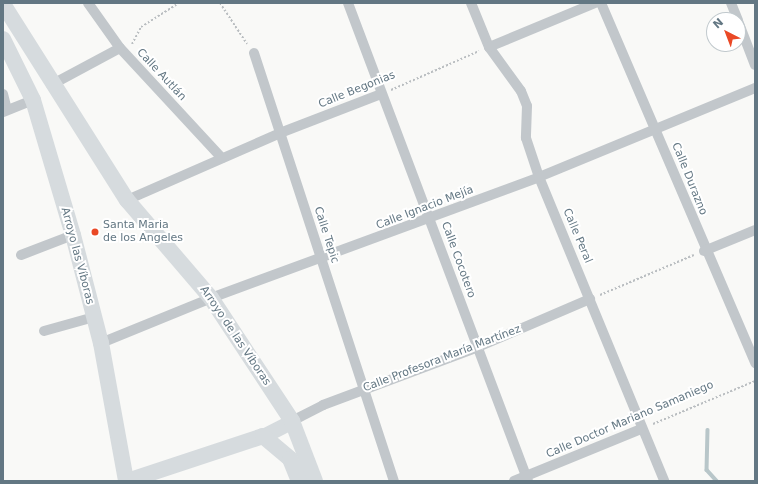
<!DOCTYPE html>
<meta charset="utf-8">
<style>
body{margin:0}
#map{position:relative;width:758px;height:484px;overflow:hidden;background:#f9f9f7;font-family:"DejaVu Sans",sans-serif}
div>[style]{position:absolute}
.stream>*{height:3.5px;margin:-1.75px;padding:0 1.75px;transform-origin:1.75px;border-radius:1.75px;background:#b8c6c9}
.path>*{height:2px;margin-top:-1px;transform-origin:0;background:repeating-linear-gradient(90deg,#babec1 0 2px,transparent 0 4px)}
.minor>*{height:10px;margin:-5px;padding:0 5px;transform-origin:5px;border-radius:5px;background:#c2c7cb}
.secondary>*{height:15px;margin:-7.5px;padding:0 7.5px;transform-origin:7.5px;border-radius:7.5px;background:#d6dbde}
.primary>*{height:16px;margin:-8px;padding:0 8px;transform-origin:8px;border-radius:8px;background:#d6dbde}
.dots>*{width:11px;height:11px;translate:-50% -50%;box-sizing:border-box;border:2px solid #fff;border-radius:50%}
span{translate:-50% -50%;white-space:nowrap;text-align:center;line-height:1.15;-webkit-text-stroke:4px #fff;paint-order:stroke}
.street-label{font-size:11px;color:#637783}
.poi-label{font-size:11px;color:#637783}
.left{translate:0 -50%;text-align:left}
.frame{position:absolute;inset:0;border:4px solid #637783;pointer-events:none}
.north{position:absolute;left:706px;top:12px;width:40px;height:40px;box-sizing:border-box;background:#fff;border:1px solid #c1c9cd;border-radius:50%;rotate:318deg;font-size:11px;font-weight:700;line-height:16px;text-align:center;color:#637783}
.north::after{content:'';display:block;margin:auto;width:14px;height:18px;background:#ea4926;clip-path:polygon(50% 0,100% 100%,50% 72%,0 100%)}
</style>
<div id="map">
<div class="stream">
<i style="left:708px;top:430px;width:40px;rotate:91.4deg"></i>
<i style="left:707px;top:470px;width:15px;rotate:48deg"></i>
</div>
<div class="path">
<i style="left:220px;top:3px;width:49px;rotate:56.6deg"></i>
<i style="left:132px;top:44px;width:19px;rotate:-62deg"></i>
<i style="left:141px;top:27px;width:45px;rotate:-32.3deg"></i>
<i style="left:391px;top:90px;width:96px;rotate:-23.9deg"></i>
<i style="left:600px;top:295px;width:102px;rotate:-23.1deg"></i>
<i style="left:653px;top:424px;width:111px;rotate:-22.9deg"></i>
</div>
<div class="minor">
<i style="left:88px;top:3px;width:55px;rotate:54.6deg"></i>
<i style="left:120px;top:48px;width:150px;rotate:47.2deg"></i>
<i style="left:348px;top:3px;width:511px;rotate:69.37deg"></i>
<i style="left:471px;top:3px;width:48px;rotate:67.8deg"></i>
<i style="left:489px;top:47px;width:54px;rotate:54deg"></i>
<i style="left:521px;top:91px;width:16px;rotate:68deg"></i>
<i style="left:527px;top:106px;width:32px;rotate:92deg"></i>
<i style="left:526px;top:138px;width:41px;rotate:71.6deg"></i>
<i style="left:539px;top:177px;width:329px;rotate:67.6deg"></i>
<i style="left:601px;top:3px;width:392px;rotate:66.8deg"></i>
<i style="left:731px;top:3px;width:18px;rotate:68deg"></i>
<i style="left:738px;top:21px;width:47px;rotate:68.9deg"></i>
<i style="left:489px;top:47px;width:115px;rotate:-22.5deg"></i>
<i style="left:254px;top:53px;width:450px;rotate:71.9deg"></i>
<i style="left:51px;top:85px;width:78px;rotate:-28.2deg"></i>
<i style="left:3px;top:94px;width:16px;rotate:76deg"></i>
<i style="left:3px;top:112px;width:32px;rotate:-22deg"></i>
<i style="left:127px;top:200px;width:167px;rotate:-23.6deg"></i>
<i style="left:280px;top:133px;width:108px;rotate:-21.1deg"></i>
<i style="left:704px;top:251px;width:55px;rotate:-22.4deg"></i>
<i style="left:21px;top:255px;width:56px;rotate:-21deg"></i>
<i style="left:44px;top:331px;width:52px;rotate:-15.6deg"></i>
<i style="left:101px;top:343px;width:119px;rotate:-22.2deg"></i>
<i style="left:211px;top:298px;width:350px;rotate:-20.2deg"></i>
<i style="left:539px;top:177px;width:234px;rotate:-22.4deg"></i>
<i style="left:292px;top:421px;width:35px;rotate:-27deg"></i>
<i style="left:323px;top:405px;width:165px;rotate:-20.5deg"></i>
<i style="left:478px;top:347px;width:122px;rotate:-23.2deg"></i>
<i style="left:514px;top:481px;width:137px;rotate:-22.3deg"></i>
</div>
<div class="secondary">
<i style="left:263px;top:436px;width:33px;rotate:-27deg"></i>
</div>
<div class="primary">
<i style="left:3px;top:4px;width:232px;rotate:57.7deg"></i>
<i style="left:127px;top:200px;width:129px;rotate:49.4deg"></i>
<i style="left:211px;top:298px;width:147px;rotate:56.6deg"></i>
<i style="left:292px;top:421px;width:64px;rotate:69deg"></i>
<i style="left:3px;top:39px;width:68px;rotate:63.8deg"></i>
<i style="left:33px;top:100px;width:141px;rotate:73.5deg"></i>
<i style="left:73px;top:235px;width:112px;rotate:75.5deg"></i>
<i style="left:101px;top:343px;width:140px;rotate:79.7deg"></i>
<i style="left:127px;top:481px;width:143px;rotate:-18.3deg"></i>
<i style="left:263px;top:436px;width:35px;rotate:40deg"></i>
<i style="left:290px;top:459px;width:24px;rotate:68deg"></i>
</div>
<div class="dots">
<i style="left:95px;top:232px;background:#ea4926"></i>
</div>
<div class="street-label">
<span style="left:161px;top:75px;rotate:47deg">Calle Autlán</span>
<span style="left:357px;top:90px;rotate:-22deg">Calle Begonias</span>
<span style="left:689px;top:179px;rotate:68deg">Calle Durazno</span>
<span style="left:425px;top:208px;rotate:-21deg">Calle Ignacio Mejía</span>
<span style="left:326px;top:235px;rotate:72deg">Calle Tepic</span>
<span style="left:577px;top:236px;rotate:67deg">Calle Peral</span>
<span style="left:77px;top:256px;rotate:75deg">Arroyo las Víboras</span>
<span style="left:458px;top:260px;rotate:70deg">Calle Cocotero</span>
<span style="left:235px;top:336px;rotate:56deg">Arroyo de las Víboras</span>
<span style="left:442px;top:359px;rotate:-21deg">Calle Profesora María Martínez</span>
<span style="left:630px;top:420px;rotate:-23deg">Calle Doctor Mariano Samaniego</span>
</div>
<div class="poi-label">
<span class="left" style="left:103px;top:232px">Santa Maria<br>de los Angeles</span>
</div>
<div class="frame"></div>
<div class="north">N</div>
</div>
